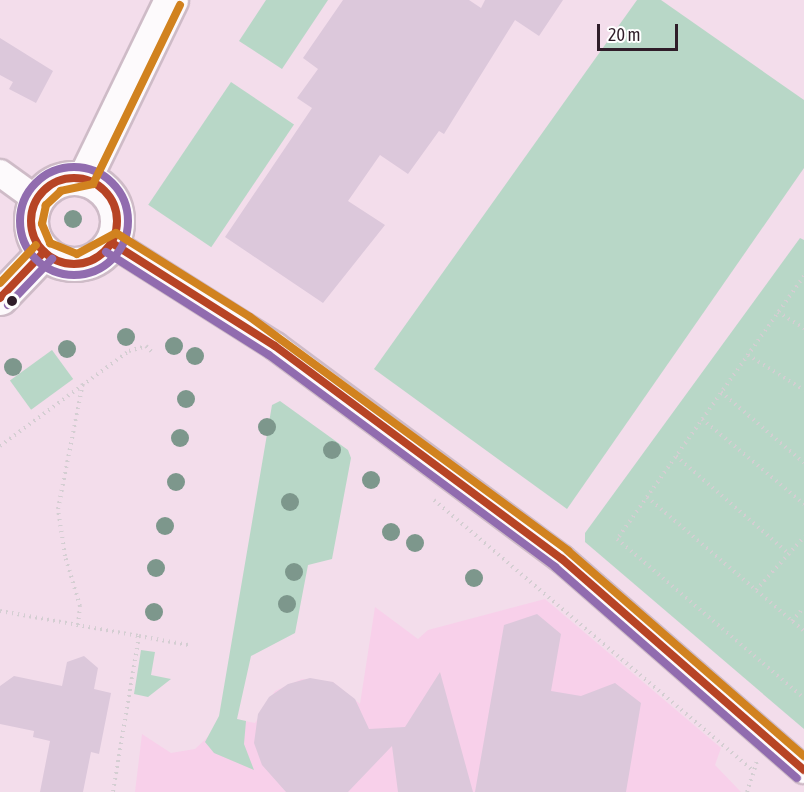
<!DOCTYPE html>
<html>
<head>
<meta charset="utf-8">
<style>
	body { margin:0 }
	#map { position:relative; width:804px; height:792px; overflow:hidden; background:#f3ddeb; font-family:"Asap Condensed",sans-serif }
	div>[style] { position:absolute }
	.built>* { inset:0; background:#f8d0ea }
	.green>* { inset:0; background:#b8d7c7; transform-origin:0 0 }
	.building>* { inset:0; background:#dcc8db }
	.path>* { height:4px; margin-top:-2px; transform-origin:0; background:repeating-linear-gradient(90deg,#d4ced2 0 1.5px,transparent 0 6px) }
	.roads { filter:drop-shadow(2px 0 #cebbc7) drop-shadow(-2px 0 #cebbc7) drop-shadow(0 2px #cebbc7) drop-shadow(0 -2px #cebbc7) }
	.street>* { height:26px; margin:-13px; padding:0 13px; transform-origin:13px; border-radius:13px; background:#fdfafc }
	.secondary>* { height:33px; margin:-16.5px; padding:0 16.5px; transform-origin:16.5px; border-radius:16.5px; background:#fdfafc }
	.secondary>.ring { margin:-16.5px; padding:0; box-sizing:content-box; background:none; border:33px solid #fdfafc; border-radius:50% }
	.bus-1>* { height:8px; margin:-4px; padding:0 4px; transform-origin:4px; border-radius:4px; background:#b74425 }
	.bus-1>.ring { margin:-4px; padding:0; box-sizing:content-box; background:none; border:8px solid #b74425; border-radius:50% }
	.bus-2>* { height:8px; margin:-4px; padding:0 4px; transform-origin:4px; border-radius:4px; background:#916caf }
	.bus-2>.ring { margin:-4px; padding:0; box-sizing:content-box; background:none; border:8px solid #916caf; border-radius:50% }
	.bus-3>* { height:8px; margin:-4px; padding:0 4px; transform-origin:4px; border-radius:4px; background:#d1821f }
	.trees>* { width:18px; height:18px; margin:-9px; border-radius:50%; background:#7d978c }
	.dots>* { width:16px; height:16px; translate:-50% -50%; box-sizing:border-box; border:3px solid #fff; border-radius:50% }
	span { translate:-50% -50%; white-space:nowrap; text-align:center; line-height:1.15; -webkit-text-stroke:5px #fff; paint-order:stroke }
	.scale { position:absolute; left:597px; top:24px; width:81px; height:27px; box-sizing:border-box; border:3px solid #2f1d29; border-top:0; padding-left:8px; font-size:18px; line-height:21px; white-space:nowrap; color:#2f1d29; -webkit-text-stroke:4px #fff; paint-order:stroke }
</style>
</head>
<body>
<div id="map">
	<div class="built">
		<div style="clip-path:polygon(545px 599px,721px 748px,715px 765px,741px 792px,135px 792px,142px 734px,171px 753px,195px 749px,213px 732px,219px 716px,255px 723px,275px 691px,302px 679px,333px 682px,360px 704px,375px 607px,418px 639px,428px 630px)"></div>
	</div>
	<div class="green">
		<div style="clip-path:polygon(266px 0,328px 0,282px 69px,239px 41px)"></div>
		<div style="clip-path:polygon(637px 0,661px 0,804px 100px,804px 168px,567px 509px,374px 369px)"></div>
		<div style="left:231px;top:82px;width:76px;height:148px;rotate:34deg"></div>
		<div style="clip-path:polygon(800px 238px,804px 240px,804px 729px,585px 542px,585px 533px)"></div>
		<div style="left:52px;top:350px;width:36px;height:52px;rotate:54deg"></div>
		<div style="clip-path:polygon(280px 401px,348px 450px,351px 458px,332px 559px,308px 565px,295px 633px,251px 656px,237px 719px,246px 721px,244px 744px,254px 770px,214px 753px,205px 742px,219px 716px,272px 405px)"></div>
		<div style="clip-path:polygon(141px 650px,155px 652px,151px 675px,171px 679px,148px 697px,134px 694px)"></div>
	</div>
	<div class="building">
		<div style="clip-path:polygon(343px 0,469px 0,481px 8px,485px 0,563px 0,539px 36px,515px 20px,444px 134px,439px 131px,408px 174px,380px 155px,348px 201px,385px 225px,323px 303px,225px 237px,312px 108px,297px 98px,318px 69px,303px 58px)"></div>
		<div style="clip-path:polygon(0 38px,53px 71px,36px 103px,9px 89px,13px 82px,0 75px)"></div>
		<div style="clip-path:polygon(537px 614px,561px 634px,551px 691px,581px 696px,615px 683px,641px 703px,626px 792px,475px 792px,504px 625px)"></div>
		<div style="clip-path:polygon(84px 656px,98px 668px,94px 689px,111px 693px,99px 754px,91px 752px,83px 792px,40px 792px,50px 741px,33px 737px,34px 731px,0 724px,0 686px,14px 676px,62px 686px,67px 662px)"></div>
		<div style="clip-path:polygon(440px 672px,473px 792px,398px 792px,392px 746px,348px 792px,286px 792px,262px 765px,254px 743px,258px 714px,269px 697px,288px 684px,310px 678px,333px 682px,355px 699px,369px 729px,405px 727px)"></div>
	</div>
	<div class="path">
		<div style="left:804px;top:276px;width:323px;rotate:125.4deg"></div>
		<div style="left:617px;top:539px;width:245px;rotate:40.4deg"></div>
		<div style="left:778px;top:312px;width:31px;rotate:32deg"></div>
		<div style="left:748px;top:355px;width:66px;rotate:32deg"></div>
		<div style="left:721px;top:392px;width:109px;rotate:40.5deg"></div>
		<div style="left:702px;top:419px;width:133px;rotate:39.8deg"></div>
		<div style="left:0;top:446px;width:160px;rotate:-36.4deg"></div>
		<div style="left:129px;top:351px;width:18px;rotate:-16deg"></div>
		<div style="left:146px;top:346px;width:10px;rotate:45deg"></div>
		<div style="left:676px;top:456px;width:150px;rotate:40.9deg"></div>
		<div style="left:647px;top:497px;width:206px;rotate:40.5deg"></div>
		<div style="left:434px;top:500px;width:416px;rotate:40.3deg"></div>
		<div style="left:756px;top:590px;width:72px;rotate:-47.8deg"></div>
		<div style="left:0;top:611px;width:141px;rotate:10.2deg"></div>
		<div style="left:139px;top:636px;width:158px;rotate:99.5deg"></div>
		<div style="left:792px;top:621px;width:18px;rotate:-49deg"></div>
		<div style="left:78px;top:625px;width:19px;rotate:-84deg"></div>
		<div style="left:80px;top:606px;width:52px;rotate:-106.7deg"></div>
		<div style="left:65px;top:556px;width:48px;rotate:-98.5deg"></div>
		<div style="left:58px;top:509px;width:128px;rotate:-78.8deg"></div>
		<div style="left:139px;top:636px;width:50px;rotate:10.4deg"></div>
		<div style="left:747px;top:792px;width:32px;rotate:-72deg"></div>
	</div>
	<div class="roads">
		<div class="street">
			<div style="left:0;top:173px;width:44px;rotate:35.8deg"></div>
			<div style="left:112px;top:243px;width:193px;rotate:32.3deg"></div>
			<div style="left:275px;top:346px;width:357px;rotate:36.6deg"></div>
			<div style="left:562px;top:559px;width:321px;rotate:41.1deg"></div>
		</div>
		<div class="secondary">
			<div class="ring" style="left:31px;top:178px;width:53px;height:53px"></div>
			<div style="left:84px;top:179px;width:199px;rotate:-64.1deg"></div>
			<div style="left:0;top:298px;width:64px;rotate:-46.3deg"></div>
		</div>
	</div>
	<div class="bus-1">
		<div class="ring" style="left:31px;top:178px;width:78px;height:78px"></div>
		<div style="left:112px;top:243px;width:193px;rotate:32.3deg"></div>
		<div style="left:275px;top:346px;width:357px;rotate:36.6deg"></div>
		<div style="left:562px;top:559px;width:321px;rotate:41.1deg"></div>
		<div style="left:0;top:298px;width:64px;rotate:-46.3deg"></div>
	</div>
	<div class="bus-2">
		<div class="ring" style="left:20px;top:167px;width:100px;height:100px"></div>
		<div style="left:106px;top:252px;width:193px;rotate:32.3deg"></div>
		<div style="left:269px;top:355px;width:356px;rotate:36.5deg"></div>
		<div style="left:555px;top:567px;width:321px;rotate:41.1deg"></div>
		<div style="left:8px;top:305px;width:64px;rotate:-46.3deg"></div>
	</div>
	<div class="bus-3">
		<div style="left:180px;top:5px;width:199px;rotate:115.9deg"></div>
		<div style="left:93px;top:184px;width:33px;rotate:168deg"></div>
		<div style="left:61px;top:191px;width:21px;rotate:137deg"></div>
		<div style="left:46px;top:205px;width:19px;rotate:102deg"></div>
		<div style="left:42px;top:224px;width:21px;rotate:67deg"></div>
		<div style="left:50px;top:243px;width:29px;rotate:22deg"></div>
		<div style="left:77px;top:254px;width:44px;rotate:-28.3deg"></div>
		<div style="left:116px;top:233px;width:158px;rotate:32.1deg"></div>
		<div style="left:250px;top:317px;width:395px;rotate:36.3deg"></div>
		<div style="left:568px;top:551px;width:313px;rotate:41deg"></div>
		<div style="left:0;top:283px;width:52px;rotate:-46.5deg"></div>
	</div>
	<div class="trees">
		<div style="left:73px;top:219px"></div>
		<div style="left:126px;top:337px"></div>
		<div style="left:174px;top:346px"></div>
		<div style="left:67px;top:349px"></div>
		<div style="left:195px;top:356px"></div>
		<div style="left:13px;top:367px"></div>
		<div style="left:186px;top:399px"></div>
		<div style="left:267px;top:427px"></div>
		<div style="left:180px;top:438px"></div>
		<div style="left:332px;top:450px"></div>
		<div style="left:371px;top:480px"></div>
		<div style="left:176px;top:482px"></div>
		<div style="left:290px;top:502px"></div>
		<div style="left:165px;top:526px"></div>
		<div style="left:391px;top:532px"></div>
		<div style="left:415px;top:543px"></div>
		<div style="left:156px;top:568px"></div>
		<div style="left:294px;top:572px"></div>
		<div style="left:474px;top:578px"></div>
		<div style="left:287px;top:604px"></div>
		<div style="left:154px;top:612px"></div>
	</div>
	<div class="dots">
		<div style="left:12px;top:301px;background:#2f1d29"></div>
	</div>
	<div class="scale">20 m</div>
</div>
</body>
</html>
